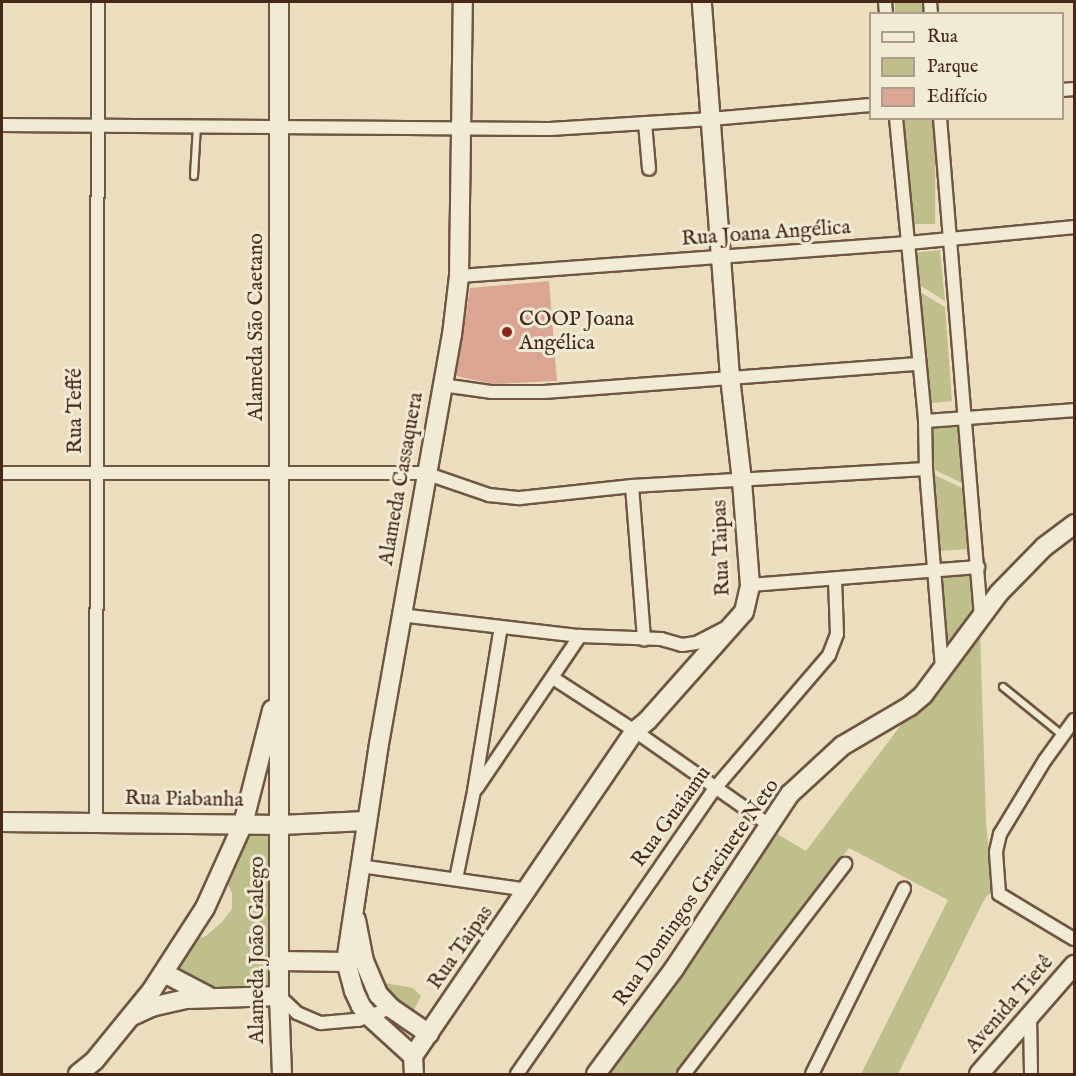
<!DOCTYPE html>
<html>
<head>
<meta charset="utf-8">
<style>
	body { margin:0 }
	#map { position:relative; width:1076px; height:1076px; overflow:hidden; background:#eadebe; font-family:"IM FELL English",serif }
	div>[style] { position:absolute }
	.green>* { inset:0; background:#bfbf8c; transform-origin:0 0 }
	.building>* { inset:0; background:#dba594 }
	.roads { filter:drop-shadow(2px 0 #705642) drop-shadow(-2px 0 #705642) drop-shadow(0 2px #705642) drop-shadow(0 -2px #705642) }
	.lane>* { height:6px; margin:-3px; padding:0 3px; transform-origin:3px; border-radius:3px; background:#f1ead5 }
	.street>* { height:12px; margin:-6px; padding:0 6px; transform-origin:6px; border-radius:6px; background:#f1ead5 }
	.secondary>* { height:18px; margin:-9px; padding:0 9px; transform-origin:9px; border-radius:9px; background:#f1ead5 }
	.dots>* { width:16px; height:16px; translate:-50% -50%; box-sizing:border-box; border:3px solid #f1ead5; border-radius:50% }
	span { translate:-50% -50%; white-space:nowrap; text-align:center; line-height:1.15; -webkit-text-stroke:6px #f1ead5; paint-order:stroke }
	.street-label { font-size:21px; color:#472818 }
	.poi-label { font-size:21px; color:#472818 }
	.left { translate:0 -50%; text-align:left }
	.frame { position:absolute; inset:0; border:3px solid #472818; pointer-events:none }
	.legend { position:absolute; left:869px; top:12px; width:195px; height:108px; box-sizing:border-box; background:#f1ead5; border:2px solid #ad9c89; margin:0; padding:8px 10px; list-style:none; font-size:18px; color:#472818 }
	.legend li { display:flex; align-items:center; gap:12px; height:30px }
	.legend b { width:30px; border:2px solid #ad9c89 }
</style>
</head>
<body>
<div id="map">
	<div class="green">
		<div style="left:895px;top:2px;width:30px;height:11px"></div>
		<div style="left:905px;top:119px;width:30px;height:105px"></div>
		<div style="clip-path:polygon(940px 250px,945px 301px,913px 281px,910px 253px)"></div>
		<div style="clip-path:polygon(913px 288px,945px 307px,952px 401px,923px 404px)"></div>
		<div style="clip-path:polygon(960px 427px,964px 484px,931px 468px,930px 428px)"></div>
		<div style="clip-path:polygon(933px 474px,964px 489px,970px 549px,938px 551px)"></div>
		<div style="clip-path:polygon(970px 573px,975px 609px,946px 653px,941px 576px)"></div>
		<div style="clip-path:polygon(980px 627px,986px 823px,993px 891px,985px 898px,898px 1074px,861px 1074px,948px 900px,849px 848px,677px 1074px,605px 1074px,772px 831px,806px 851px,907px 717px)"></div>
		<div style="clip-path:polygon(246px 827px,277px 828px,274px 992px,213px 994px,169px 972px,189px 941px,206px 936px,222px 922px,232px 909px,232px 893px,224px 876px)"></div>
		<div style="clip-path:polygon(379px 982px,413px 988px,421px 996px,413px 1012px,392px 1006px)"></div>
	</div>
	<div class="building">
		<div style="clip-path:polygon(549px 281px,557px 381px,494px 384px,456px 376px,470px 288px)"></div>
	</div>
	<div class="roads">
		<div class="lane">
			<div style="left:194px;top:176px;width:51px;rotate:-86.6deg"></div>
			<div style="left:1003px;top:687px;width:76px;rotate:39.1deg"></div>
		</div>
		<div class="street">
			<div style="left:885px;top:2px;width:12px;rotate:85deg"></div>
			<div style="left:930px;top:2px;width:12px;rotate:85deg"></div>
			<div style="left:1062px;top:90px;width:12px;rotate:-5deg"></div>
			<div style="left:896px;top:118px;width:304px;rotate:84.5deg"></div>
			<div style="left:925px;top:421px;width:48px;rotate:88.8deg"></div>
			<div style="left:926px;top:469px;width:202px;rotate:85.4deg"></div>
			<div style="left:940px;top:118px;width:498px;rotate:85.3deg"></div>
			<div style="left:645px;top:123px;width:46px;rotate:85deg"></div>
			<div style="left:2px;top:125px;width:548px;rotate:0.42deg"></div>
			<div style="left:550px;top:129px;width:161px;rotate:-3.6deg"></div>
			<div style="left:711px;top:119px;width:160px;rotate:-5deg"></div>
			<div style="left:459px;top:276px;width:451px;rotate:-4.2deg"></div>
			<div style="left:909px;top:243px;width:166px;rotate:-5.5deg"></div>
			<div style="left:442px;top:385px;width:49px;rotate:8.1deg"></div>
			<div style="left:491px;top:392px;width:53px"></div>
			<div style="left:544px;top:392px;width:375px;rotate:-4.3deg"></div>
			<div style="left:925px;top:421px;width:149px;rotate:-4.2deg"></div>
			<div style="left:2px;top:473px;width:423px"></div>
			<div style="left:425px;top:473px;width:68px;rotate:19deg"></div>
			<div style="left:489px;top:495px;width:31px;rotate:6deg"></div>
			<div style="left:520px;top:498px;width:113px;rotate:-6.1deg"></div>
			<div style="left:632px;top:486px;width:294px;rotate:-3.3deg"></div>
			<div style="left:632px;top:486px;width:154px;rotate:85.5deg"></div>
			<div style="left:750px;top:585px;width:229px;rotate:-4.5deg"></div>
			<div style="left:400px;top:615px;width:181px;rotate:6.7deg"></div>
			<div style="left:580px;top:636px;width:81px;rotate:2.1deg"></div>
			<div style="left:661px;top:639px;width:22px;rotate:16deg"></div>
			<div style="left:682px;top:645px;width:14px;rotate:-8deg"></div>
			<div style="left:696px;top:643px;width:31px;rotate:-27deg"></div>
			<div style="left:553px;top:678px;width:98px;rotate:32.9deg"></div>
			<div style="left:635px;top:731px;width:162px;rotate:35deg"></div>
			<div style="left:1074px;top:720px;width:49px;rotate:125.9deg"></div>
			<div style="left:1045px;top:760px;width:87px;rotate:121.3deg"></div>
			<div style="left:1000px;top:834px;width:18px;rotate:103deg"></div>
			<div style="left:996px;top:852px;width:42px;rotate:85.9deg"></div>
			<div style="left:999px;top:894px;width:87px;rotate:31deg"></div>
			<div style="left:477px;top:788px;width:184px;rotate:-55.9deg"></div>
			<div style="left:96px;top:822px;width:820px;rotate:-89.86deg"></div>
			<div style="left:360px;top:866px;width:171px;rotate:8.1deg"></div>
			<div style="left:456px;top:879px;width:90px;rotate:-78.4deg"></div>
			<div style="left:474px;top:791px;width:166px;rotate:-80.7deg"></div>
			<div style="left:279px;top:996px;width:25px;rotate:43deg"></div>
			<div style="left:297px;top:1013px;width:26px;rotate:23deg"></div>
			<div style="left:321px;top:1023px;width:37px;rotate:-5deg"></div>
			<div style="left:358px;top:1020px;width:35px;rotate:-20deg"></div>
			<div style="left:1030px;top:1016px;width:58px;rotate:89deg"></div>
			<div style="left:517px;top:1074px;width:349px;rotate:-55.3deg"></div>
			<div style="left:716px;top:787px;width:174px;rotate:-49.4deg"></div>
			<div style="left:829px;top:655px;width:22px;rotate:-69deg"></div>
			<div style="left:837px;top:634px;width:54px;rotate:-92.1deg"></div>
			<div style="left:684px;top:1074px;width:265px;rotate:-52.5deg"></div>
			<div style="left:812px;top:1074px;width:207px;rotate:-63.6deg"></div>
		</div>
		<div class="secondary">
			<div style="left:279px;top:2px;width:994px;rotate:90deg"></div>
			<div style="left:279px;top:996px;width:78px;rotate:87.8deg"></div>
			<div style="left:2px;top:822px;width:279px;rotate:0.6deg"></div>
			<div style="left:281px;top:825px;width:85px;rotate:-2.7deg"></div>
			<div style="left:356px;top:920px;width:42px;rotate:79deg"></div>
			<div style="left:364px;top:961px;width:36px;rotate:67deg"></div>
			<div style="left:378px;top:994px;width:19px;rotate:47deg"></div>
			<div style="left:391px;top:1008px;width:46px;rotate:34.4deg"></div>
			<div style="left:280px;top:961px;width:66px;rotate:0.9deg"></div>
			<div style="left:164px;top:973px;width:50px;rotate:27.6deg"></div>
			<div style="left:134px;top:1015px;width:19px;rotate:-25deg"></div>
			<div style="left:151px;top:1007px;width:37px;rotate:-13deg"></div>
			<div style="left:187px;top:999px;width:92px;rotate:-1.9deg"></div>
			<div style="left:413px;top:1056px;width:394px;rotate:-55.7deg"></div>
			<div style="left:635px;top:731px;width:17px;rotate:-40deg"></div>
			<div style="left:648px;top:720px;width:144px;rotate:-48.4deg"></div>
			<div style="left:744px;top:612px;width:28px;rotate:-77deg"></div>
			<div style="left:750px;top:585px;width:104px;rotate:-94.4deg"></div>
			<div style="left:742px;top:481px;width:105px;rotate:-96.6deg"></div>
			<div style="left:730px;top:377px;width:376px;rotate:-94.3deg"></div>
			<div style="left:413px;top:1056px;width:59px;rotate:-137.7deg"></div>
			<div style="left:369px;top:1016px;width:13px;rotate:-129deg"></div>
			<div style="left:361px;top:1006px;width:17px;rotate:-115deg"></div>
			<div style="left:354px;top:991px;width:30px;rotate:-105deg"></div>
			<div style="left:346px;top:962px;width:220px;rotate:-81.4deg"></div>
			<div style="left:379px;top:744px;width:415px;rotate:-79.9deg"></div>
			<div style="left:452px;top:335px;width:59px;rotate:-83.2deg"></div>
			<div style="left:459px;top:276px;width:274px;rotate:-89.2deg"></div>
			<div style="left:413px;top:1056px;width:18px;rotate:87deg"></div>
			<div style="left:78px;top:1074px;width:22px;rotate:-39deg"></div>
			<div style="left:95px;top:1060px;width:90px;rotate:-50.8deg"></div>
			<div style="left:152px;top:990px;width:98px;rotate:-57.1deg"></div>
			<div style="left:205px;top:908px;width:92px;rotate:-65.7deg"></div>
			<div style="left:243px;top:824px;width:118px;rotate:-75.7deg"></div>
			<div style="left:596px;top:1074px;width:131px;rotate:-53.4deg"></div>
			<div style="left:674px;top:969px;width:210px;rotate:-56.5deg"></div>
			<div style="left:790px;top:794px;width:71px;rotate:-42.7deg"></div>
			<div style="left:842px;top:746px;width:79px;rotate:-30.5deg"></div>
			<div style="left:910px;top:706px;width:17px;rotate:-40deg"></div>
			<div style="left:923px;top:695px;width:127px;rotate:-53.3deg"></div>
			<div style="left:999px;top:593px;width:64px;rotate:-45.6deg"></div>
			<div style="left:1044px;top:547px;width:38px;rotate:-37deg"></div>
			<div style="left:979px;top:1074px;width:145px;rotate:-48.9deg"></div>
		</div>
	</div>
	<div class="dots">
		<div style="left:507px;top:332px;background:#8f2418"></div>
	</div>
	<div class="street-label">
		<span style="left:766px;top:234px;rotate:-4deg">Rua Joana Angélica</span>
		<span style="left:257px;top:327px;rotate:-90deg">Alameda São Caetano</span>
		<span style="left:76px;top:411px;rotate:-90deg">Rua Teffé</span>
		<span style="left:402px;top:479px;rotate:-80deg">Alameda Cassaquera</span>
		<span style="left:722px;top:548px;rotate:-92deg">Rua Taipas</span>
		<span style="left:184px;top:800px;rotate:1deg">Rua Piabanha</span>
		<span style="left:672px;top:817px;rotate:-54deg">Rua Guaiamu</span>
		<span style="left:697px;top:893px;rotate:-55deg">Rua Domingos Graciuete Neto</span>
		<span style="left:461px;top:948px;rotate:-55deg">Rua Taipas</span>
		<span style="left:258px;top:950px;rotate:-90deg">Alameda João Galego</span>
		<span style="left:1010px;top:1005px;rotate:-49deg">Avenida Tietê</span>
	</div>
	<div class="poi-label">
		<span class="left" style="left:519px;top:332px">COOP Joana<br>Angélica</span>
	</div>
	<div class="frame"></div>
	<ul class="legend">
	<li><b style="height:8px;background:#f1ead5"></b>Rua</li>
	<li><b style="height:16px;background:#bfbf8c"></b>Parque</li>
	<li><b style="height:16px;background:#dba594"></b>Edifício</li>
	</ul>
</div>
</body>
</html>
